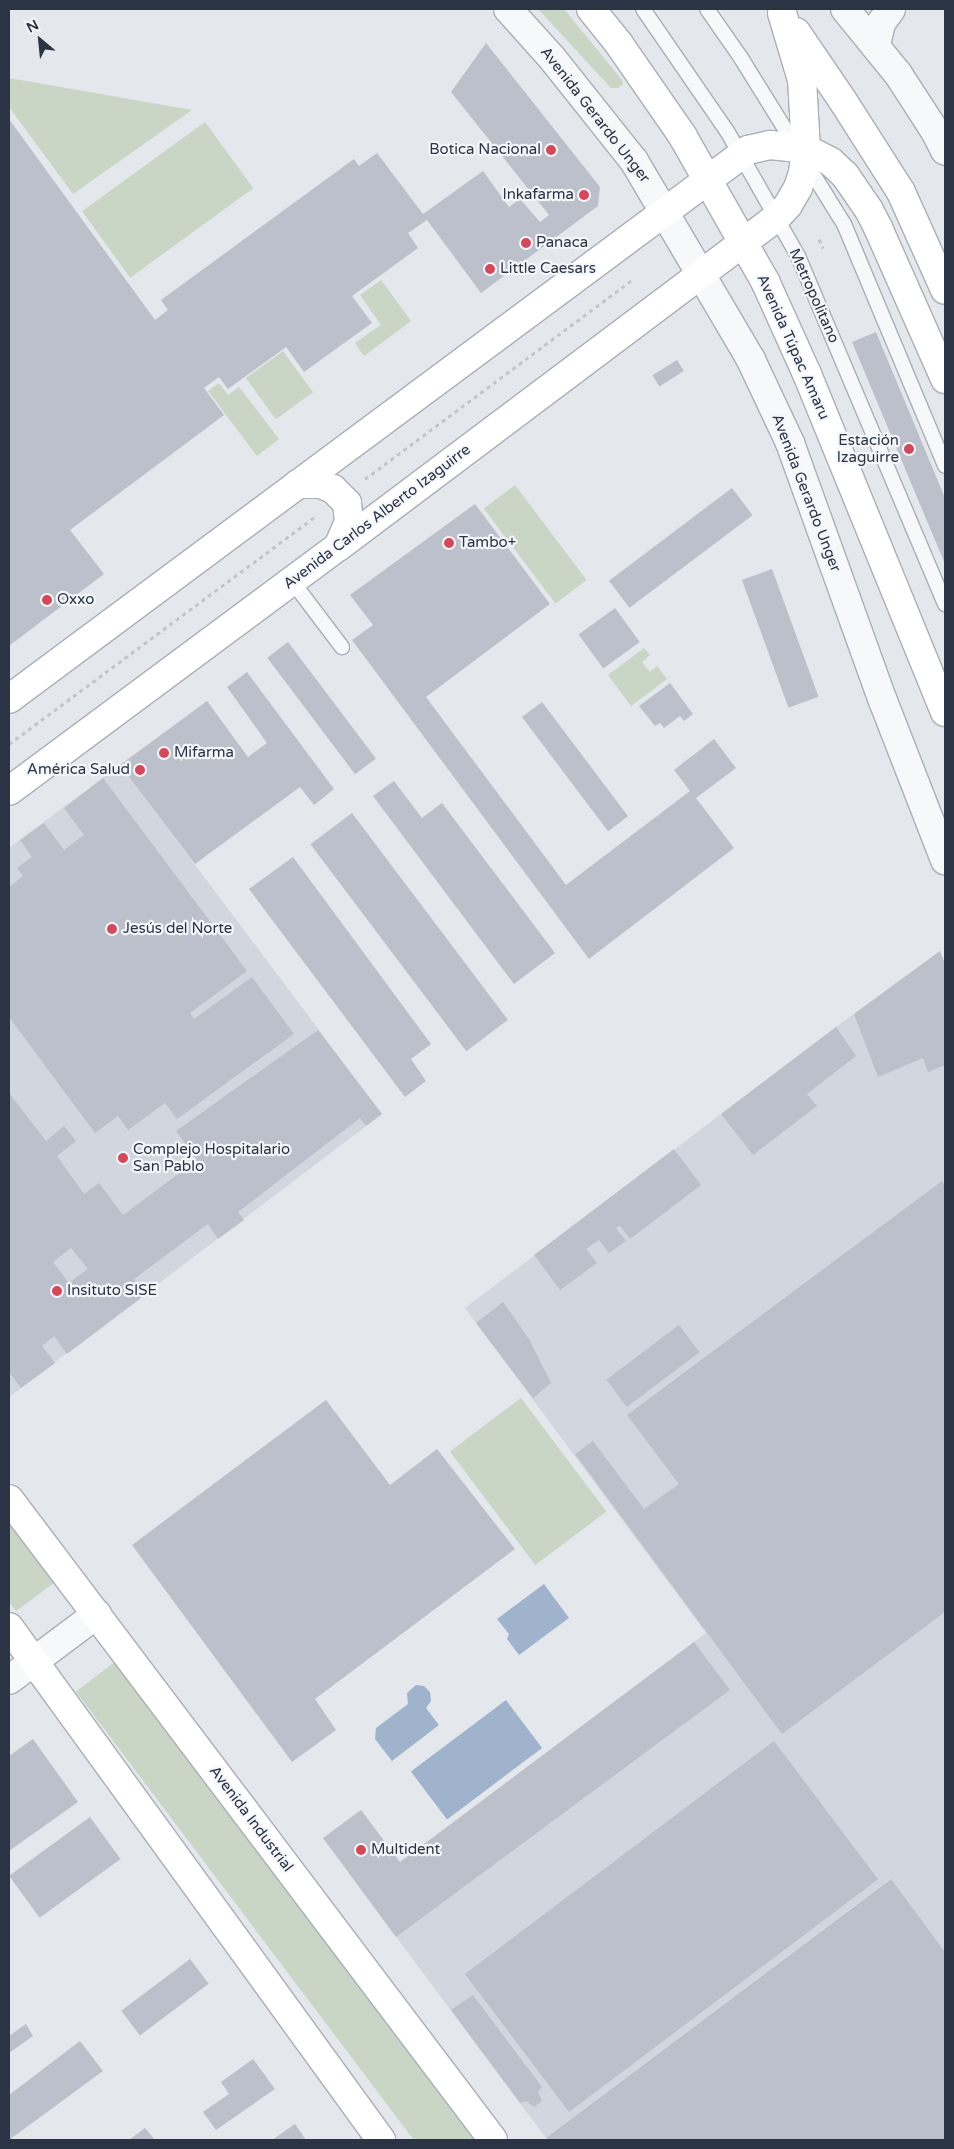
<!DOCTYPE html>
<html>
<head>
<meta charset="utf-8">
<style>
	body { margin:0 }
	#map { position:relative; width:954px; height:2149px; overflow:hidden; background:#e4e7ec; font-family:"Varela Round",sans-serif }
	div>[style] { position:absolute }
	.built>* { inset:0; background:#d2d6de }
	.green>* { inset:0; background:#c9d6c5; transform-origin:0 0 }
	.water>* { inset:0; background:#9fb4cc; transform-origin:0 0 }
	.building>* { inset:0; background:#bbc0ca; transform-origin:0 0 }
	.path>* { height:3px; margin-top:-1.5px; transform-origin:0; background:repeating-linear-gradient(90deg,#c2c5cb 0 4px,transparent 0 8px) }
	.roads { filter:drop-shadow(1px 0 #a9aeb7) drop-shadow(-1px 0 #a9aeb7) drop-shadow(0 1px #a9aeb7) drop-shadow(0 -1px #a9aeb7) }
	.service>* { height:14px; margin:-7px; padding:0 7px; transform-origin:7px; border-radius:7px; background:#f7f8fa }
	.minor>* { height:28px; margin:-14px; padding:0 14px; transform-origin:14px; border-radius:14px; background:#f7f8fa }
	.tertiary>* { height:28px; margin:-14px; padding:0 14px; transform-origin:14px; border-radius:14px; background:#f7f8fa }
	.secondary>* { height:28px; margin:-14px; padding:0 14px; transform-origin:14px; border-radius:14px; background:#fff }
	.primary>* { height:28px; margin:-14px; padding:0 14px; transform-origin:14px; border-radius:14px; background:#fff }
	.dots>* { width:14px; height:14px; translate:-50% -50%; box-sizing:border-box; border:2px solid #f4f6f9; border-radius:50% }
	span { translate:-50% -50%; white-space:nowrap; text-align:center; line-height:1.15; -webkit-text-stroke:4.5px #f4f6f9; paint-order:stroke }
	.street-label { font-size:15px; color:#2b3445 }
	.poi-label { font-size:15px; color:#2b3445 }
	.right { translate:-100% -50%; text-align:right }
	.left { translate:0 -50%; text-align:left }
	.frame { position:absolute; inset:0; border:10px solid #2b3445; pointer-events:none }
	.north { position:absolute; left:15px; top:15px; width:50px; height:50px; -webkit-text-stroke:4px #f4f6f9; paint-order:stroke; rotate:332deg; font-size:14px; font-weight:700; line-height:20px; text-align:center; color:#2b3445 }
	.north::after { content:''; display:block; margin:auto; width:18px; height:22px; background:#2b3445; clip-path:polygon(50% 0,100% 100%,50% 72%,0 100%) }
</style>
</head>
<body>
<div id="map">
	<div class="built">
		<div style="clip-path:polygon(120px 765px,382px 1114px,9px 1397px,9px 1231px,40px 1208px,9px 1165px,9px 848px)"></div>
		<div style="clip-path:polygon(940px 951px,945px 964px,945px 1952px,890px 1879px,546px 2138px,362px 1891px,706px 1633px,465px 1308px,836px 1027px)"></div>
	</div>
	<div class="green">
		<div style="clip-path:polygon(538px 9px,564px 9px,622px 80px,623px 84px,618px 88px,611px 88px)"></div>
		<div style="clip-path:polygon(9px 78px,192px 110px,73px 194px,9px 107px)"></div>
		<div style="left:205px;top:122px;width:82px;height:152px;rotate:54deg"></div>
		<div style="clip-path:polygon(381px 280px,411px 321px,364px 356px,355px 343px,381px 325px,360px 295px)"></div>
		<div style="left:283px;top:351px;width:51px;height:46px;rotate:54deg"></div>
		<div style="clip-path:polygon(219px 383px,228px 395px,239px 387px,279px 439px,257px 456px,208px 391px)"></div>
		<div style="left:515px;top:485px;width:119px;height:39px;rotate:53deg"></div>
		<div style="clip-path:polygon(644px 648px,650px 655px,642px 662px,650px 672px,657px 666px,667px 679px,631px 706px,608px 675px)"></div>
		<div style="left:521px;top:1398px;width:142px;height:89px;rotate:53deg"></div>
		<div style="clip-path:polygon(9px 1522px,54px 1583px,16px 1611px,9px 1602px)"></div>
		<div style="left:115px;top:1662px;width:597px;height:49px;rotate:53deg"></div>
	</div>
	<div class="water">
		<div style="clip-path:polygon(544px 1584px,569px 1618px,519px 1655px,507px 1639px,509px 1634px,497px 1619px)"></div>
		<div style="clip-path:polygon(416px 1685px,424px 1686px,430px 1692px,431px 1701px,426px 1708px,439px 1725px,392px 1761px,375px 1739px,376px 1728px,408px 1704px,407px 1693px)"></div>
		<div style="left:506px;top:1700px;width:60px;height:119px;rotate:53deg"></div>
	</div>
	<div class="building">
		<div style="clip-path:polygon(486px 43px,600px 187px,598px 206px,481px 293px,427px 220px,408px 233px,418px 248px,352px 296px,372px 323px,304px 372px,286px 347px,228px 389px,219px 377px,204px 388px,224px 415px,70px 530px,104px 574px,9px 646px,9px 119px,155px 320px,168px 310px,161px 300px,354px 159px,359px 166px,377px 153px,423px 214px,483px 171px,509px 207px,520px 199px,540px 222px,549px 215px,451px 92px)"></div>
		<div style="clip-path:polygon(876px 332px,945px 498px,945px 564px,852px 342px)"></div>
		<div style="left:677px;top:360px;width:13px;height:29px;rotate:58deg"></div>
		<div style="left:732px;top:488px;width:34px;height:154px;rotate:53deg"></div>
		<div style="clip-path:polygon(475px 504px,550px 604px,426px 697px,566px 885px,690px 791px,674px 770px,714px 739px,736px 768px,696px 798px,734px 848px,589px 959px,352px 640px,373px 625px,350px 595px)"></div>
		<div style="left:772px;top:569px;width:136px;height:32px;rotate:70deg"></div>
		<div style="left:615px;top:608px;width:42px;height:45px;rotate:54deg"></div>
		<div style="left:288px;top:642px;width:146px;height:26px;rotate:53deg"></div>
		<div style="clip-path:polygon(247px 672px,334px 789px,314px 805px,300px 787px,195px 864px,120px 765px,207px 701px,248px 757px,267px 743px,227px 687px)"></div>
		<div style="clip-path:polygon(670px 683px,693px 714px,684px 721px,680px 716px,664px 728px,660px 723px,655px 726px,639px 706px)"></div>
		<div style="left:542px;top:702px;width:143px;height:25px;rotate:53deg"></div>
		<div style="clip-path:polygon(103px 778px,247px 971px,190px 1013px,194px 1019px,252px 977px,294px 1034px,177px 1119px,165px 1103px,128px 1130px,118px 1116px,95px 1133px,9px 1017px,9px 887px,23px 876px,17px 868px,32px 857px,20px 840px,44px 823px,64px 850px,84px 835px,64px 808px)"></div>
		<div style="clip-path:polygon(394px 781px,422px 818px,442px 803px,555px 953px,514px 984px,373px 796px)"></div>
		<div style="left:352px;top:813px;width:259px;height:52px;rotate:53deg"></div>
		<div style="clip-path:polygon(293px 857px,431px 1044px,411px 1059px,426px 1081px,405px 1097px,249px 889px)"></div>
		<div style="clip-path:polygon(940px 951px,945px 964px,945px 1065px,928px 1072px,923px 1058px,878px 1077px,854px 1014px)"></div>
		<div style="clip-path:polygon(836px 1027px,856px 1056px,807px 1094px,817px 1106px,753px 1155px,721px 1114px)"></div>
		<div style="clip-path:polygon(evenodd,318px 1030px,382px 1114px,366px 1126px,360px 1118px,238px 1212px,244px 1220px,218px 1239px,208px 1224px,134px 1279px,145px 1295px,67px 1354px,54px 1336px,42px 1346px,55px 1363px,21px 1388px,9px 1372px,9px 1093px,46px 1141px,64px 1126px,76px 1141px,57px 1156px,84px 1194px,99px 1183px,123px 1215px,197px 1160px,176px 1131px,318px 1030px,71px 1248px,88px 1269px,69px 1283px,53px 1262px,71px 1248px)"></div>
		<div style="clip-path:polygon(674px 1149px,701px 1185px,630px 1239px,620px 1226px,616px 1228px,626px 1241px,609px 1253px,599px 1240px,586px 1249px,597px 1263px,560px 1290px,534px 1255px)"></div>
		<div style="clip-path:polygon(942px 1181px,945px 1186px,945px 1612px,782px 1734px,575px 1454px,593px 1441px,644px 1509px,679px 1484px,627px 1415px)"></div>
		<div style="clip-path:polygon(503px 1302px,529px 1339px,551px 1383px,533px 1398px,476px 1323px)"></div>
		<div style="left:679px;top:1325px;width:34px;height:91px;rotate:53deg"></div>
		<div style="clip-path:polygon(326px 1400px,390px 1485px,437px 1449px,515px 1549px,315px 1699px,336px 1730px,292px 1762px,132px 1545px)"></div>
		<div style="clip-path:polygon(694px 1642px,730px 1690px,396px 1937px,323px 1838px,361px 1810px,400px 1862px)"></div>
		<div style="clip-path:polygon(33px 1739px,78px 1802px,9px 1851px,9px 1756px)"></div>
		<div style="left:774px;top:1741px;width:173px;height:387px;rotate:53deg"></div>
		<div style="left:90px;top:1817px;width:52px;height:100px;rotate:54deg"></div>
		<div style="clip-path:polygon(891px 1879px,945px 1952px,945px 2140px,548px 2140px,546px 2138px)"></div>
		<div style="left:190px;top:1959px;width:31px;height:86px;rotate:53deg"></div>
		<div style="clip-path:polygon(473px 1995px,542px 2087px,538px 2092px,542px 2101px,534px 2107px,526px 2101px,520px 2103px,451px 2010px)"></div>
		<div style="clip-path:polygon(26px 2024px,33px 2036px,9px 2053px,9px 2036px)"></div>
		<div style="clip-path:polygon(80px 2041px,103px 2071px,9px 2140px,9px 2095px)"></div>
		<div style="clip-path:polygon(253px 2059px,275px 2089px,216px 2130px,203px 2112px,229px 2094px,221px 2082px)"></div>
		<div style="clip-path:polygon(295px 2124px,306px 2140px,272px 2140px)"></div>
		<div style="clip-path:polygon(145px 2128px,155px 2140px,129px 2140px)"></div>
	</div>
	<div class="path">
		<div style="left:819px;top:239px;width:10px;rotate:66deg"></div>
		<div style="left:365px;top:479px;width:334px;rotate:-36.7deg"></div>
		<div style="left:9px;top:744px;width:382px;rotate:-36.6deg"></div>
	</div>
	<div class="roads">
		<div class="service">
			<div style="left:643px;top:9px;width:148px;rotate:55.5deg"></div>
			<div style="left:727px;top:131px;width:144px;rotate:60.4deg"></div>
			<div style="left:798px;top:256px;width:378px;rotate:67.1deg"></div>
			<div style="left:707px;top:9px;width:60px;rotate:55.2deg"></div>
			<div style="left:741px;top:58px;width:195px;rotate:58.2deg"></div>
			<div style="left:844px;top:224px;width:262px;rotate:67.3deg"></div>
			<div style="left:292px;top:581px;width:83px;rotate:52.9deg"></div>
		</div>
		<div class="minor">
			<div style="left:9px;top:1680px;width:110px;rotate:-36.9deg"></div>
		</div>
		<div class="tertiary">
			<div style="left:508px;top:9px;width:66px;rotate:48.1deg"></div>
			<div style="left:552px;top:58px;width:132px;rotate:51.5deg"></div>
			<div style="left:634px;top:161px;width:231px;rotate:59.5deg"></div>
			<div style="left:751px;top:360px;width:92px;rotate:64.8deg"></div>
			<div style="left:790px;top:443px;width:274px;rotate:70.2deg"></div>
			<div style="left:883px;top:701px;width:171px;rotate:68.7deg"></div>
			<div style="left:845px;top:9px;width:84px;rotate:50.8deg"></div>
			<div style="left:898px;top:74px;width:68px;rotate:57deg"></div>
			<div style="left:935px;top:131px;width:22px;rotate:63deg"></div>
			<div style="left:876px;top:45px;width:23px;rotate:-77deg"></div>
			<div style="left:881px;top:23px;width:17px;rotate:-54deg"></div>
		</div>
		<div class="secondary">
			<div style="left:9px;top:1499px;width:803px;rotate:52.94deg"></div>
			<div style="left:9px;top:1627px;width:634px;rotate:54.05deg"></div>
		</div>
		<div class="primary">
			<div style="left:591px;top:9px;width:45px;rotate:51.3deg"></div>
			<div style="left:619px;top:44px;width:111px;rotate:55.3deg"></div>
			<div style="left:682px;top:135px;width:168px;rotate:60.4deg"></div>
			<div style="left:765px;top:281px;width:102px;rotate:65.7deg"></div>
			<div style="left:807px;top:374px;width:365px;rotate:67.8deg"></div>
			<div style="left:796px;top:32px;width:83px;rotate:55.7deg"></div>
			<div style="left:843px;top:101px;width:108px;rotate:57.5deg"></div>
			<div style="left:901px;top:192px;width:107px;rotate:65.8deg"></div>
			<div style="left:298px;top:484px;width:22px"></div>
			<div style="left:320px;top:484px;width:14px;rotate:21deg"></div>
			<div style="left:333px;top:489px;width:20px;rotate:45deg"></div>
			<div style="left:347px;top:503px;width:19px;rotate:84deg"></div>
			<div style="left:349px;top:522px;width:27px;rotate:114deg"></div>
			<div style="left:9px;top:699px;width:921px;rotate:-36.61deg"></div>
			<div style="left:748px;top:150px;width:23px;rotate:-13deg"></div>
			<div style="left:770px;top:145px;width:36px;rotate:6deg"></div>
			<div style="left:806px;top:149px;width:28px;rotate:27deg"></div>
			<div style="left:831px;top:162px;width:19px;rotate:43deg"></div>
			<div style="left:845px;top:175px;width:42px;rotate:55.6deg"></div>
			<div style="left:869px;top:210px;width:22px;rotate:63deg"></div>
			<div style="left:879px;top:230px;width:163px;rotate:66.1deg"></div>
			<div style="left:9px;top:791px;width:410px;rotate:-36.6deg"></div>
			<div style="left:338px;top:547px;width:549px;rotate:-36.93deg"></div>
			<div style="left:777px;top:217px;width:16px;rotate:-47deg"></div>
			<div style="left:788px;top:205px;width:20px;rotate:-60deg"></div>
			<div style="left:798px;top:188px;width:16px;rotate:-72deg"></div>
			<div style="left:803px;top:173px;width:24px;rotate:-83deg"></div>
			<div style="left:806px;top:149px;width:69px;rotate:-93.3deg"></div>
			<div style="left:802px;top:80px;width:70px;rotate:-106.6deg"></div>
		</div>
	</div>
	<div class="dots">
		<div style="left:551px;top:150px;background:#d1495b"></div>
		<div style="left:584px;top:195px;background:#d1495b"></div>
		<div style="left:526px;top:243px;background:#d1495b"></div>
		<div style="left:490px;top:269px;background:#d1495b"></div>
		<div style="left:909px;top:449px;background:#d1495b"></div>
		<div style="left:449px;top:543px;background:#d1495b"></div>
		<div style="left:47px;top:600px;background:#d1495b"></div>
		<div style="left:164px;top:753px;background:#d1495b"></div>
		<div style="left:140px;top:770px;background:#d1495b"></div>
		<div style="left:112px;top:929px;background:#d1495b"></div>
		<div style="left:123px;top:1158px;background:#d1495b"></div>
		<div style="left:57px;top:1291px;background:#d1495b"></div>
		<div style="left:361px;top:1850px;background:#d1495b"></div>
	</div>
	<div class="street-label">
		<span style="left:595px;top:115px;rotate:52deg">Avenida Gerardo Unger</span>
		<span style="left:814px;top:296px;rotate:66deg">Metropolitano</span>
		<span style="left:793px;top:347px;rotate:66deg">Avenida Túpac Amaru</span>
		<span style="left:806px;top:493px;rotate:69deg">Avenida Gerardo Unger</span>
		<span style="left:377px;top:517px;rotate:-37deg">Avenida Carlos Alberto Izaguirre</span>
		<span style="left:251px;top:1819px;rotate:53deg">Avenida Industrial</span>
	</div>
	<div class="poi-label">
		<span class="right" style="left:541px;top:150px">Botica Nacional</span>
		<span class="right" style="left:574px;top:195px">Inkafarma</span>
		<span class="left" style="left:536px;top:243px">Panaca</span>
		<span class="left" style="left:500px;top:269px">Little Caesars</span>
		<span class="right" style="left:899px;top:449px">Estación<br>Izaguirre</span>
		<span class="left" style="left:459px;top:543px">Tambo+</span>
		<span class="left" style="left:57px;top:600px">Oxxo</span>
		<span class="left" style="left:174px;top:753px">Mifarma</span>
		<span class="right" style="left:130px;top:770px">América Salud</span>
		<span class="left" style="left:123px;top:929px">Jesús del Norte</span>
		<span class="left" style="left:133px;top:1158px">Complejo Hospitalario<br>San Pablo</span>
		<span class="left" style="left:67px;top:1291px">Insituto SISE</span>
		<span class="left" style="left:371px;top:1850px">Multident</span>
	</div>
	<div class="frame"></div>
	<div class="north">N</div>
</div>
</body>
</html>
